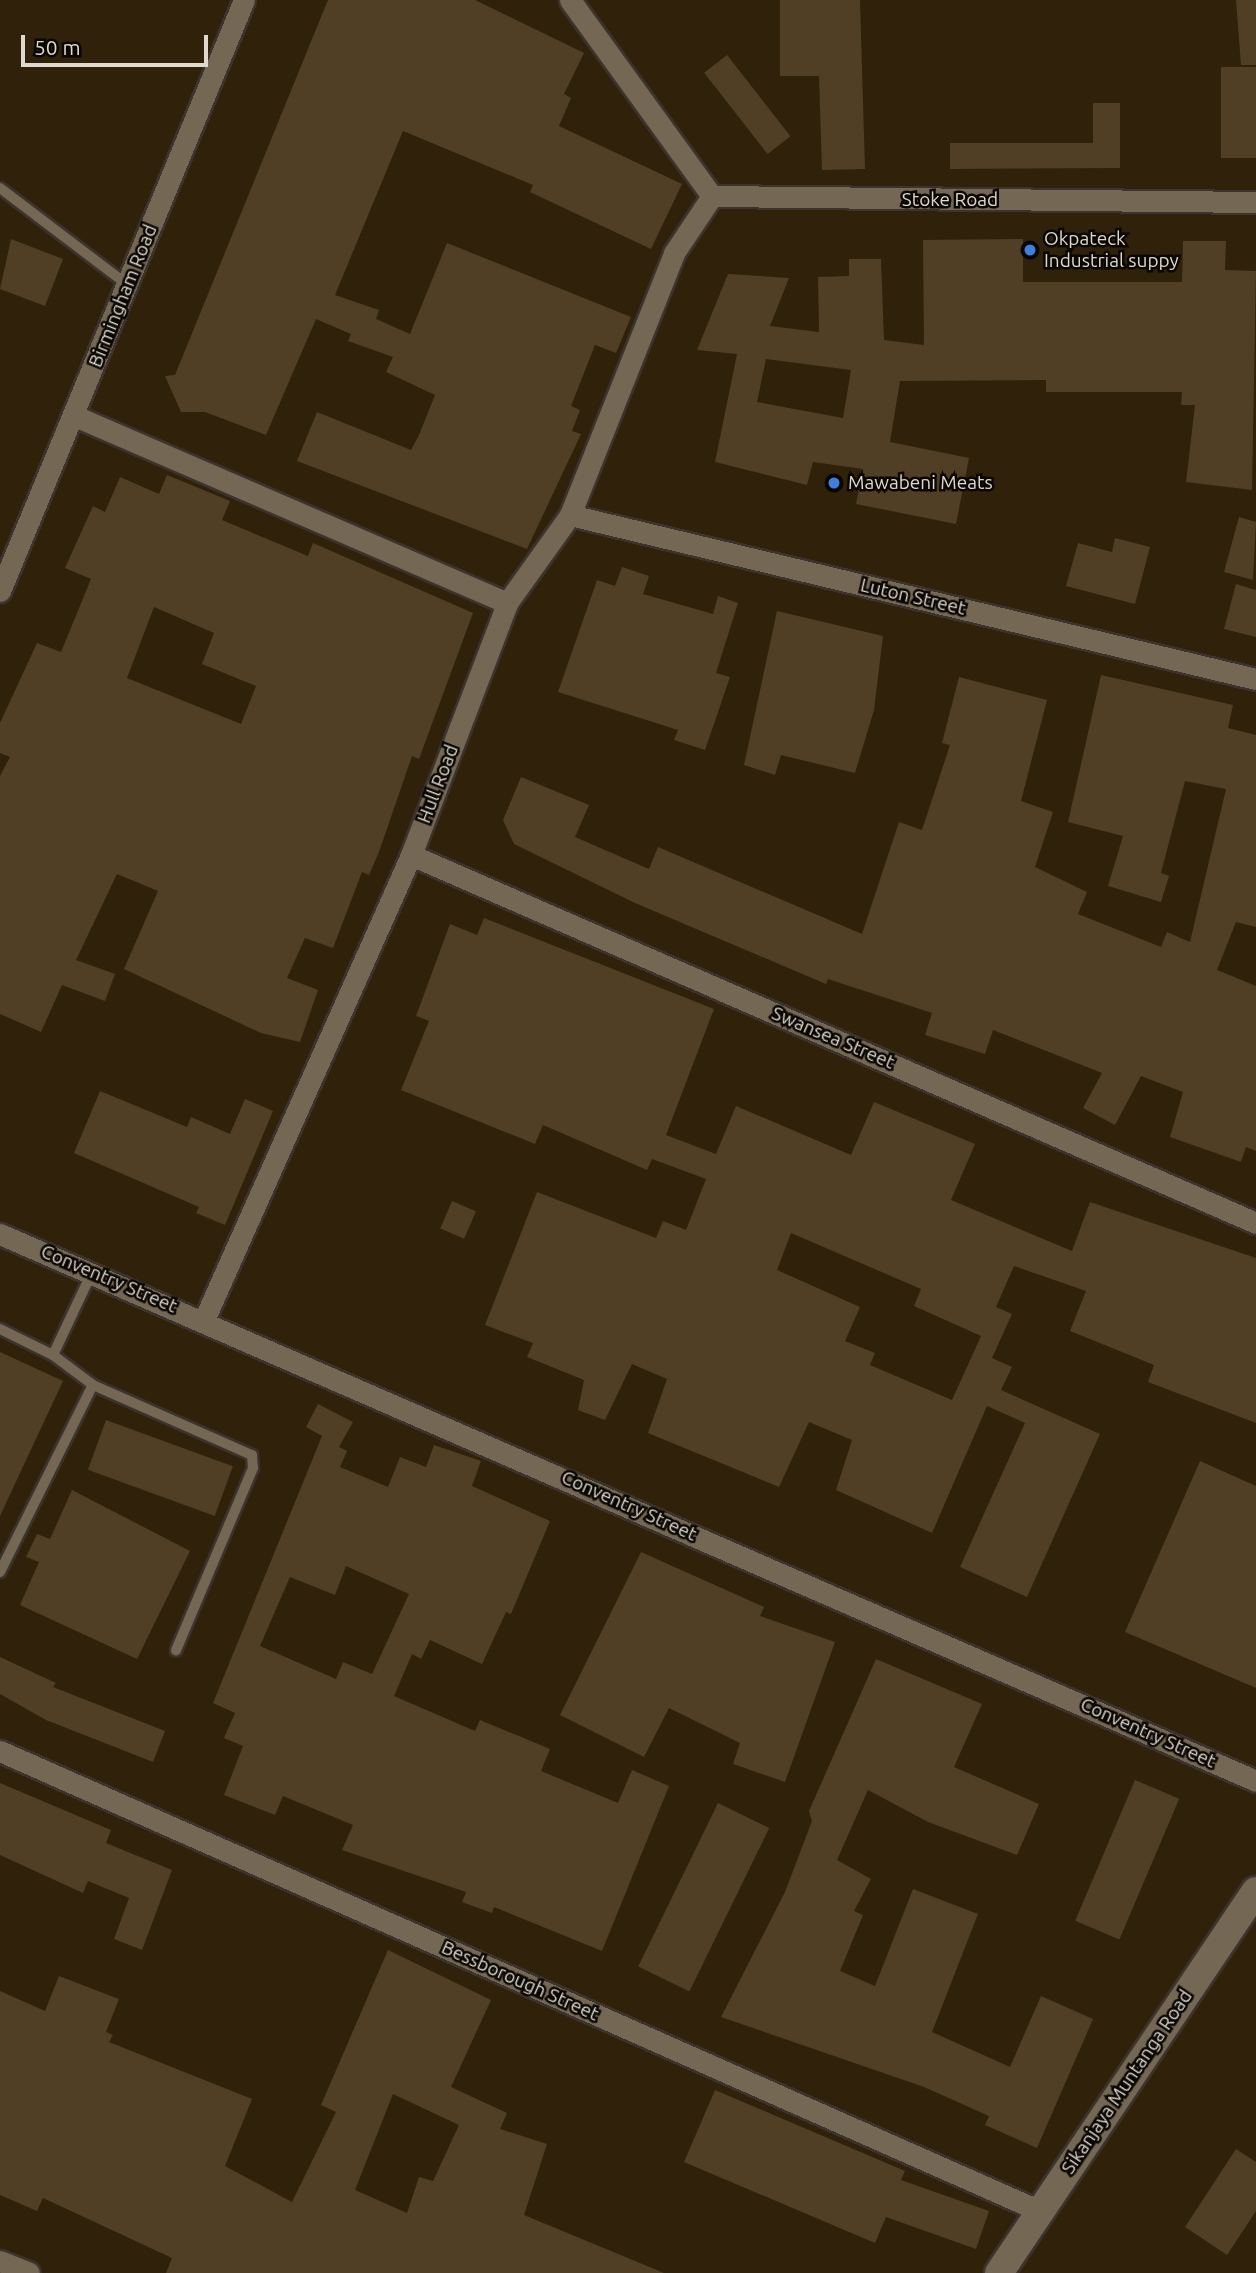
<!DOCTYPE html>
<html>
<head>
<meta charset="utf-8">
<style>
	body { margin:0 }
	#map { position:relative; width:1256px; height:2273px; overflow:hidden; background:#251a0a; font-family:Ubuntu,sans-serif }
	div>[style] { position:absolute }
	.built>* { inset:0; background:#30210a; transform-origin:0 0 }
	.building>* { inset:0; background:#503f24; transform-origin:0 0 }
	.roads { filter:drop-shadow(2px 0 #3c332d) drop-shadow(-2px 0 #3c332d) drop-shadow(0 2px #3c332d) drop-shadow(0 -2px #3c332d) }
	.lane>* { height:10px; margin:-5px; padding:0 5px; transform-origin:5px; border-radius:5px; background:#746754 }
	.street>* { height:21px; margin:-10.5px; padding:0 10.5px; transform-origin:10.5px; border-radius:10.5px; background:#746754 }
	.secondary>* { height:28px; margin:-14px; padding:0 14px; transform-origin:14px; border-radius:14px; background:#746754 }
	.dots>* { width:19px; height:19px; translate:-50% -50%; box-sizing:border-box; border:4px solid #0a0602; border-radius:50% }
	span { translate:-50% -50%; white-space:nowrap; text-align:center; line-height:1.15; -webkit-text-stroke:5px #0a0602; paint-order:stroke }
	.street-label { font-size:19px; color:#dfd8cd }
	.poi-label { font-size:19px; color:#dfd8cd }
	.left { translate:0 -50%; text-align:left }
	.scale { position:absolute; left:21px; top:35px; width:187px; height:32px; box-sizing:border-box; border:4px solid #dfd8cd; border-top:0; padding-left:9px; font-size:21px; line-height:24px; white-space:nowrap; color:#dfd8cd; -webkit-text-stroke:5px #0a0602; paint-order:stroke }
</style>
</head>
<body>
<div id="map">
	<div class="built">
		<div style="left:0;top:0;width:1256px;height:2273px"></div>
	</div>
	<div class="building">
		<div style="clip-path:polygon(328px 0,475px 0,584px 53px,564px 94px,571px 98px,559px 126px,682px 184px,651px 249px,530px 192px,533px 185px,403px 131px,335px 295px,379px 310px,376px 319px,410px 334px,447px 243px,631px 317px,616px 353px,595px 345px,571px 406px,580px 410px,572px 431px,581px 434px,527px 549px,297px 461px,317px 412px,411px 450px,419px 435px,435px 395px,386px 372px,393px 357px,348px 341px,351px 334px,316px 319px,266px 435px,205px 412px,181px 412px,165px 376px,175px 375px)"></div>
		<div style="clip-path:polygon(780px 0,860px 0,865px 169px,822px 170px,819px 76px,780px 76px)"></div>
		<div style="clip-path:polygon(1236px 0,1256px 0,1256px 65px,1241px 65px)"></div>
		<div style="left:727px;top:55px;width:103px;height:29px;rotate:52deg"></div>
		<div style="left:1256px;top:67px;width:91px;height:35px;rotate:90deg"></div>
		<div style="clip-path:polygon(1093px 103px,1120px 103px,1120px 168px,950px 169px,950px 143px,1093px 143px)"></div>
		<div style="clip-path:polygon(11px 239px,63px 259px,45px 306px,0 289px)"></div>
		<div style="clip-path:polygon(evenodd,1023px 239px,1023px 282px,1182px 282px,1183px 241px,1226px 241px,1225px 270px,1256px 271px,1252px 490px,1186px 482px,1195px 405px,1181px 405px,1182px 392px,1046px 392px,1046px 380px,900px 381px,890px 442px,969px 458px,956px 524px,856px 504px,863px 469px,813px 462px,807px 485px,715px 462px,737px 354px,697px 350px,728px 274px,789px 278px,770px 326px,819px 332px,818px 277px,849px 276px,849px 259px,881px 259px,884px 340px,924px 345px,923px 240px,1023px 239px,766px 359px,851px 370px,843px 418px,757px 402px,766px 359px)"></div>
		<div style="clip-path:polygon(evenodd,167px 475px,230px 501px,222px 520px,308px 556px,313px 543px,473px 613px,419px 759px,412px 756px,379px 852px,369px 875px,362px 872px,333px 948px,305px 938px,287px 978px,318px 990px,300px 1042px,261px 1033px,124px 969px,158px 891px,117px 874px,76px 960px,115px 974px,105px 1001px,62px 985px,41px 1032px,0 1014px,0 776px,10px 757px,0 753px,0 723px,37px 643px,61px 652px,91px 579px,65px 568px,93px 506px,105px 512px,120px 477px,159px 494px,167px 475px,154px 607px,214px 633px,202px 664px,256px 686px,241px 724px,127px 678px,154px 607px)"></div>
		<div style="clip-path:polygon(1239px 517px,1256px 522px,1253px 580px,1224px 572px)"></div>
		<div style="clip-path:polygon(1115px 538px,1150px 547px,1135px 604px,1066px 586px,1078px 543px,1112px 552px)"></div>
		<div style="clip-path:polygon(622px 567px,649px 576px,643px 594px,713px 614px,718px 596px,738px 603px,716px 673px,730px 677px,705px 750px,674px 740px,678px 730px,558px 692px,597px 580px,615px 586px)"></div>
		<div style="clip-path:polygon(1236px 584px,1256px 590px,1256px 637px,1224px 629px)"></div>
		<div style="clip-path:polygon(777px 611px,883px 636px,874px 710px,855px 773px,781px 755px,775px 775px,744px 765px)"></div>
		<div style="clip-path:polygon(1101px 675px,1233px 705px,1228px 728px,1256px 735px,1256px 927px,1236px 922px,1217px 970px,1256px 986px,1256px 1151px,1246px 1147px,1241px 1162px,1170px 1137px,1183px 1092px,1141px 1076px,1115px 1125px,1083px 1108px,1102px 1073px,993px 1030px,985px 1054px,925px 1035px,932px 1013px,828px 979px,826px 984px,635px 903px,514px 844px,503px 820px,521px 777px,589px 805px,575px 837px,649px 869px,658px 847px,862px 934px,899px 822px,922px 830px,950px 745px,942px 743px,959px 677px,1047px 700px,1021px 801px,1053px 812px,1035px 867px,1087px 892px,1078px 914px,1161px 947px,1167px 932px,1190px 942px,1226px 789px,1185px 781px,1161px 873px,1169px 876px,1161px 902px,1108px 886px,1123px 836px,1068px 822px)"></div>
		<div style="clip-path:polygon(evenodd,484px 918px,714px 1009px,666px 1135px,716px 1154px,736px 1106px,851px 1155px,874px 1102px,975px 1144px,951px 1200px,1072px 1251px,1090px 1202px,1256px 1258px,1256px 1423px,1148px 1382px,1154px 1365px,1070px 1331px,1086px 1291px,1014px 1266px,996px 1307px,1012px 1314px,992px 1358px,1012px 1367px,1001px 1390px,1100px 1434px,1027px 1597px,960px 1567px,1025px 1423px,987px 1406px,932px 1533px,836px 1490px,852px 1440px,809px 1422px,779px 1487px,648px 1433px,667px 1379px,632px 1364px,605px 1420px,578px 1410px,584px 1380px,527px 1357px,533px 1343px,485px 1325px,537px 1192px,656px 1238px,663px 1221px,686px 1230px,706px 1179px,652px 1159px,647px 1170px,543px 1125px,535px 1144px,401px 1090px,429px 1021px,416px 1016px,450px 924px,477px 935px,484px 918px,791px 1233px,921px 1289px,914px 1306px,981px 1336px,952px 1400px,870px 1365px,875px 1353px,845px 1341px,860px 1307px,777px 1270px,791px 1233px)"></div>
		<div style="clip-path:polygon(100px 1091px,187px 1127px,191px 1117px,230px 1134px,245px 1099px,273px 1111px,225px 1225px,196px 1213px,199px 1207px,74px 1153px)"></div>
		<div style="left:452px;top:1201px;width:26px;height:30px;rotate:23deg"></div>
		<div style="clip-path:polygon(0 1352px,63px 1381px,0 1516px)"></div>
		<div style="clip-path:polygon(evenodd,318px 1404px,353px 1422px,339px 1447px,347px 1451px,340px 1467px,388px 1487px,400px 1457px,426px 1467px,434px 1445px,481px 1461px,472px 1486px,550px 1521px,511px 1614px,506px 1612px,482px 1664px,430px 1640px,421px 1659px,412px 1654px,394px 1696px,475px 1731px,480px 1720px,550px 1749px,541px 1771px,618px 1803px,632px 1770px,669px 1786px,602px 1951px,494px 1907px,492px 1913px,462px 1902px,466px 1892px,342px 1850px,353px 1825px,283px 1796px,275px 1815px,224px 1795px,243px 1746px,224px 1738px,235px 1713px,213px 1703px,322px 1436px,306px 1427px,318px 1404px,346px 1566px,409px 1594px,372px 1674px,343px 1662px,336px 1679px,260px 1646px,290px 1577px,335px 1595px,346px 1566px)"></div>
		<div style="left:106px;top:1420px;width:135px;height:53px;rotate:20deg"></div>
		<div style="clip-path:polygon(1200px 1461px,1256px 1486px,1256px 1688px,1125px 1632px)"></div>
		<div style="clip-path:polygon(72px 1490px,190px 1551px,137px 1659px,20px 1605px,39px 1562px,26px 1557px,37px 1534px,50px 1539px)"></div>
		<div style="clip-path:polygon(641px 1552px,764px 1607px,760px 1616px,835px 1642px,785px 1782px,733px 1764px,740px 1743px,669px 1708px,644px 1757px,560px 1715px)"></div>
		<div style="clip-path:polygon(0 1657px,56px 1683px,53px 1687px,165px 1731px,153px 1762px,46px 1720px,0 1694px)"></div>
		<div style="clip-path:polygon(876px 1659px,982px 1704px,954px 1767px,1039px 1804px,1017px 1855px,928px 1822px,868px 1790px,837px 1860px,871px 1879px,854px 1911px,863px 1915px,840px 1971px,875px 1986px,913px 1889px,978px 1914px,932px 2032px,1010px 2067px,1041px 1996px,1093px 2019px,1037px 2148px,985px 2125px,989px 2116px,924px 2087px,721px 2017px,785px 1892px,812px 1821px,809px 1811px)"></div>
		<div style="left:1135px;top:1780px;width:48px;height:153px;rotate:23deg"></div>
		<div style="clip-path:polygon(0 1783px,111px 1830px,106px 1843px,172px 1870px,142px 1950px,114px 1939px,129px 1898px,88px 1881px,83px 1893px,0 1855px)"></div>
		<div style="left:718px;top:1803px;width:57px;height:182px;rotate:26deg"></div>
		<div style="clip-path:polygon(evenodd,388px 1950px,491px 2000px,451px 2087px,507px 2113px,500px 2129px,547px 2144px,524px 2215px,664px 2273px,166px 2273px,172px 2258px,43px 2198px,37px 2211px,0 2195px,0 1991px,45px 2011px,59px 1976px,119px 1999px,106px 2032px,113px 2035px,109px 2042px,252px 2099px,225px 2166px,292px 2202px,336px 2112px,321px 2105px,388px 1950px,393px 2094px,459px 2125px,433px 2181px,419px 2177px,407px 2213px,355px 2190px,393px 2094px)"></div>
		<div style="clip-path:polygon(715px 2090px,905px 2171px,901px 2180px,989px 2211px,976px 2249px,886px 2217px,875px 2243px,684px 2162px)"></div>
		<div style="clip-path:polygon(1236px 2149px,1256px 2162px,1256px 2211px,1227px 2255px,1185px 2227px)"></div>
	</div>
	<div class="roads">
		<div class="lane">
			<div style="left:0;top:188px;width:161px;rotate:37.2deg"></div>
			<div style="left:0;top:1329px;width:59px;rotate:26.1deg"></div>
			<div style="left:93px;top:1385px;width:174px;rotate:23.8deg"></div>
			<div style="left:252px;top:1455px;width:13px;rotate:86deg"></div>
			<div style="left:253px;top:1468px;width:198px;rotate:112.9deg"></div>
			<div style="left:0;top:1572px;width:209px;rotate:-63.6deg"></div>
			<div style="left:93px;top:1385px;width:50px;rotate:-143.1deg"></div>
			<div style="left:53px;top:1355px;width:92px;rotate:-64.8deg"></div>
		</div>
		<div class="street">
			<div style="left:570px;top:0;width:242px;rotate:54.1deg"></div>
			<div style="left:75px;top:416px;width:471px;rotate:23.4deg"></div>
			<div style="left:570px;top:515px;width:705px;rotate:13.45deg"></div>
			<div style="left:0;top:591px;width:639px;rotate:-67.57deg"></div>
			<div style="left:411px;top:855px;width:922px;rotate:23.53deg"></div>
			<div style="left:0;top:1234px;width:1370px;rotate:23.53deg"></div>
			<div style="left:204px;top:1320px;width:509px;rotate:-66deg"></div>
			<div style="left:411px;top:855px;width:270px;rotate:-69.1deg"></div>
			<div style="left:507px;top:603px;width:108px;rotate:-54.4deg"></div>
			<div style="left:570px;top:515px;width:282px;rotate:-68.3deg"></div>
			<div style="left:674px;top:253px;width:69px;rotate:-56.3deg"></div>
			<div style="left:712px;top:196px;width:544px;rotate:0.63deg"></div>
			<div style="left:0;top:1751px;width:1137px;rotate:23.86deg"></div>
			<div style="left:0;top:2261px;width:31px;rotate:22deg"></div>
		</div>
		<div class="secondary">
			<div style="left:999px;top:2273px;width:460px;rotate:-56.1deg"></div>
		</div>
	</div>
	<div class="dots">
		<div style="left:1030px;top:250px;background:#3f7fe0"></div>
		<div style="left:834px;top:483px;background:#3f7fe0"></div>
	</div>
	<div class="street-label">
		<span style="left:950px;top:200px">Stoke Road</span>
		<span style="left:123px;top:296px;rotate:-68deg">Birmingham Road</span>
		<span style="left:913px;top:597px;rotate:13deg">Luton Street</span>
		<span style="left:438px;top:784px;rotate:-69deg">Hull Road</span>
		<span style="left:833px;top:1038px;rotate:23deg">Swansea Street</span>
		<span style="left:109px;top:1279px;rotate:23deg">Conventry Street</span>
		<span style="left:629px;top:1506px;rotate:24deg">Conventry Street</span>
		<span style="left:1148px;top:1733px;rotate:24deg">Conventry Street</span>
		<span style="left:520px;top:1981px;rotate:24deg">Bessborough Street</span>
		<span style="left:1127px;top:2082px;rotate:-56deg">Sikanjaya Muntanga Road</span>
	</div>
	<div class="poi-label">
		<span class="left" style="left:1044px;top:250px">Okpateck<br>Industrial suppy</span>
		<span class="left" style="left:848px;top:483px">Mawabeni Meats</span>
	</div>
	<div class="scale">50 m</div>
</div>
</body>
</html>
